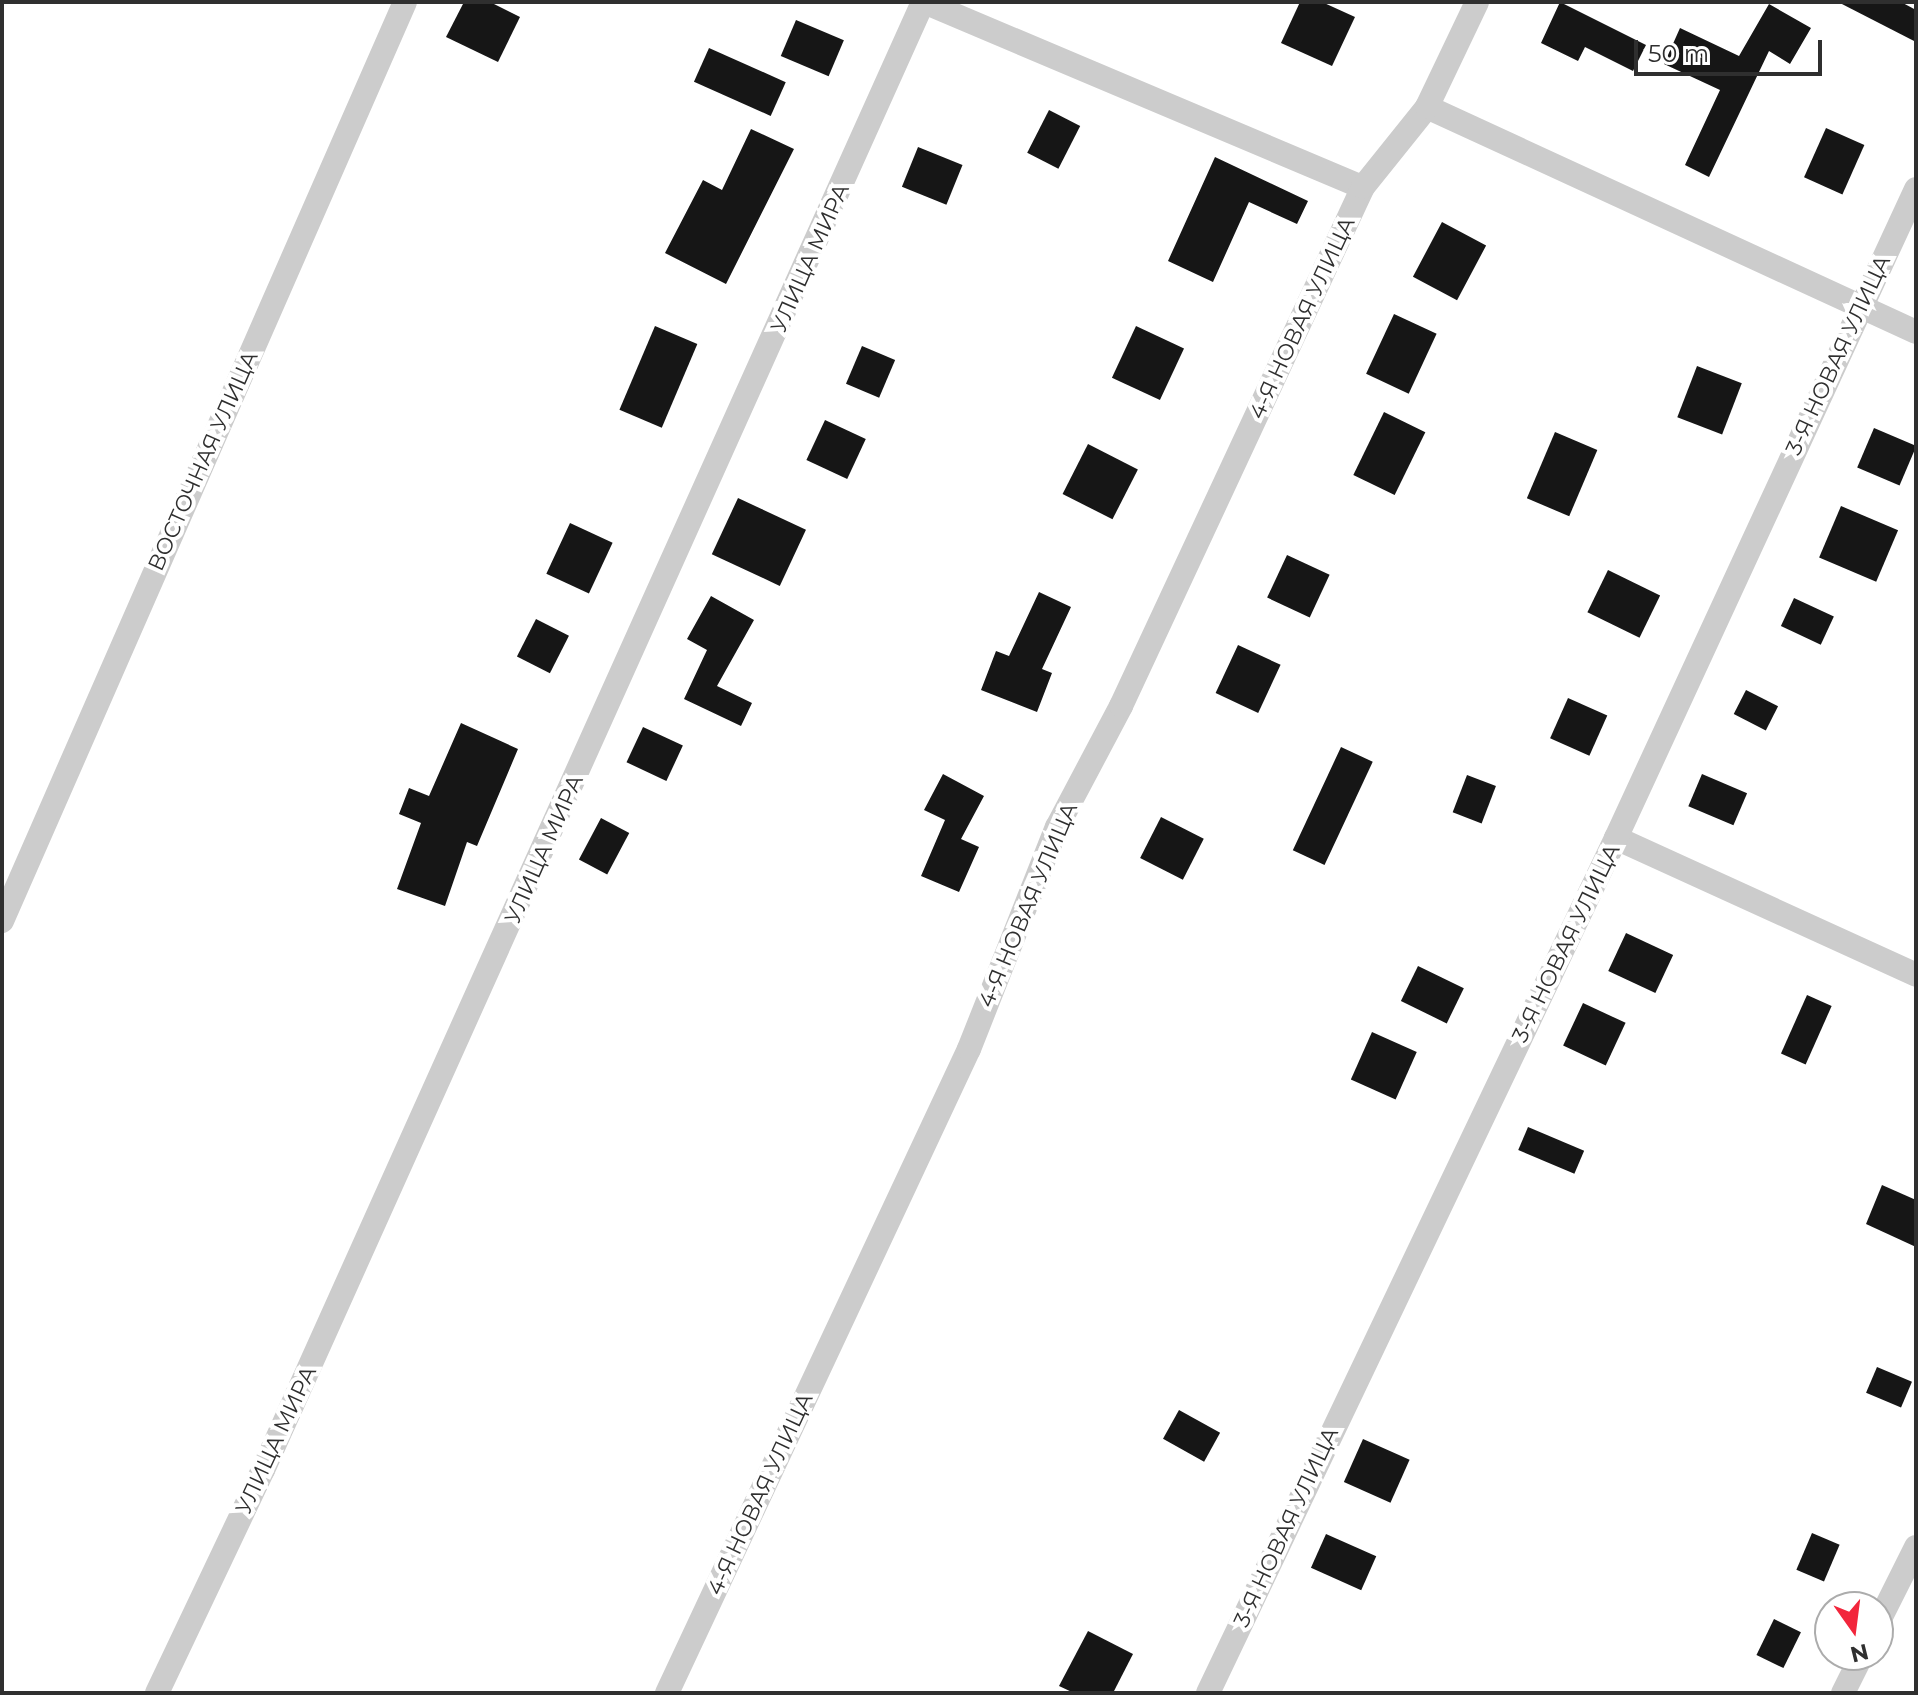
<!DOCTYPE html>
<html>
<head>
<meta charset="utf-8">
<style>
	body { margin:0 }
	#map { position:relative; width:1918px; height:1695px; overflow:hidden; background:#fff; font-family:Montserrat,sans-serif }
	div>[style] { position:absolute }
	.building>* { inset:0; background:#161616; transform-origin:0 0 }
	.street>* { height:24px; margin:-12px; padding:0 12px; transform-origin:12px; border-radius:12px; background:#ccc }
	span { translate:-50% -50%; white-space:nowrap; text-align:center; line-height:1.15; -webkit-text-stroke:8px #fff; paint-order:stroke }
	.street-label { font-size:22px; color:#2f2f2f }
	.frame { position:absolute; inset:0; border:4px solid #2f2f2f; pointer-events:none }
	.north { position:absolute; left:1814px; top:1591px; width:80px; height:80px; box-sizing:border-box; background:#fff; border:2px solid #acacac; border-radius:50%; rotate:166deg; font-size:22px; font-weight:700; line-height:32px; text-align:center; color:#2f2f2f }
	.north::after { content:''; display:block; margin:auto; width:28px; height:36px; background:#f2263c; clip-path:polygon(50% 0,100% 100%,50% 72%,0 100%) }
	.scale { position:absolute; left:1634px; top:40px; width:188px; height:36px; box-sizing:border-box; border:4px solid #2f2f2f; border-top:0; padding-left:10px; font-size:24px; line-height:28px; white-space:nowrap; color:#2f2f2f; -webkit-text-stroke:6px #fff; paint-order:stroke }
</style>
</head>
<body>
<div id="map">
	<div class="building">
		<div style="clip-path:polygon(464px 2px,490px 2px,520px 17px,498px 62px,446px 37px)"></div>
		<div style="clip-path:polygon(1300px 2px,1322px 2px,1355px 17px,1332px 66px,1281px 43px)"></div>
		<div style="clip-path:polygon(1560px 2px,1646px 45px,1633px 71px,1585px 47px,1578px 61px,1541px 43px)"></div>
		<div style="clip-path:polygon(1838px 2px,1901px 2px,1916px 10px,1916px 42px)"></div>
		<div style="clip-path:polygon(1769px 4px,1811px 28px,1790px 64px,1769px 51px,1709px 177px,1685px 165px,1720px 90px,1664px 64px,1680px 28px,1739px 56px)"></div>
		<div style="left:796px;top:20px;width:52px;height:39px;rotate:23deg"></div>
		<div style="left:709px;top:48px;width:84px;height:37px;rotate:24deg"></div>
		<div style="left:1049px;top:110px;width:35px;height:48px;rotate:27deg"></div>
		<div style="left:1826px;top:128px;width:42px;height:54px;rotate:24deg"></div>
		<div style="clip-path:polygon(751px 129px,794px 149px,726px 284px,665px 253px,703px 180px,722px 190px)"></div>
		<div style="left:918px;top:147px;width:48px;height:43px;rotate:22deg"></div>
		<div style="clip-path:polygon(1215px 157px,1308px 201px,1297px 224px,1249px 202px,1213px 282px,1168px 261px)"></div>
		<div style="left:1442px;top:222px;width:50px;height:62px;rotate:28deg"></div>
		<div style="left:1394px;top:314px;width:47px;height:66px;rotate:25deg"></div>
		<div style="left:655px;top:326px;width:46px;height:91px;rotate:23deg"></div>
		<div style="left:1136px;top:326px;width:53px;height:57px;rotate:25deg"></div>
		<div style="left:862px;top:346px;width:36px;height:41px;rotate:23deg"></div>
		<div style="left:1697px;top:366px;width:48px;height:55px;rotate:21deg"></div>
		<div style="left:1384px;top:412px;width:46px;height:70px;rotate:26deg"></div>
		<div style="left:825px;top:420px;width:45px;height:44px;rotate:25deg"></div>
		<div style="left:1874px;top:428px;width:46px;height:43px;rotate:23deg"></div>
		<div style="left:1555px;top:432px;width:46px;height:72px;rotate:23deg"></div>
		<div style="left:1088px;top:444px;width:56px;height:56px;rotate:27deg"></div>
		<div style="left:738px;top:498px;width:75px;height:62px;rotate:25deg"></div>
		<div style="left:1841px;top:506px;width:62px;height:56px;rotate:23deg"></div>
		<div style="left:570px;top:523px;width:47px;height:56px;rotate:25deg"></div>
		<div style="left:1287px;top:555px;width:47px;height:47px;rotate:25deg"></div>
		<div style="left:1608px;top:570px;width:58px;height:47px;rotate:26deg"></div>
		<div style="clip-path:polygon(1039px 592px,1071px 607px,1042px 669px,1052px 673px,1037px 712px,981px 690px,996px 651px,1009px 656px)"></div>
		<div style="clip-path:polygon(711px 596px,754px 620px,717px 686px,752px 703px,741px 726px,684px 699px,707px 650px,687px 639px)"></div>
		<div style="left:1794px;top:598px;width:44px;height:31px;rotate:25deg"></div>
		<div style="left:536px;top:619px;width:37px;height:42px;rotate:27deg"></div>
		<div style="left:1238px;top:645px;width:47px;height:53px;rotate:25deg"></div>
		<div style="left:1746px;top:690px;width:36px;height:27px;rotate:27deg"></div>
		<div style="left:1568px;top:698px;width:43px;height:44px;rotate:24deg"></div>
		<div style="clip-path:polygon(461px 723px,518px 749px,477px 846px,467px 842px,445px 906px,397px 889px,421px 823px,399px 814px,409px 788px,429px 796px)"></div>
		<div style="left:643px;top:727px;width:44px;height:39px;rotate:25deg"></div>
		<div style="left:1341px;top:747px;width:35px;height:114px;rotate:25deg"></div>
		<div style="clip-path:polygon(943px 774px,984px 796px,961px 839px,979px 847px,959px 892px,921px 876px,945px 820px,924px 810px)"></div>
		<div style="left:1702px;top:774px;width:49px;height:35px;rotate:23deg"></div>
		<div style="left:1467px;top:775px;width:31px;height:40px;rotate:21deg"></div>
		<div style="left:1161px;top:817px;width:48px;height:46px;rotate:27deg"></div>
		<div style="left:601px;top:818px;width:32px;height:47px;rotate:28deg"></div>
		<div style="left:1626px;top:933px;width:52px;height:42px;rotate:25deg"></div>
		<div style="left:1418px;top:966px;width:51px;height:39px;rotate:26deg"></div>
		<div style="left:1807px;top:995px;width:27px;height:64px;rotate:24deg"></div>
		<div style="left:1583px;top:1003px;width:47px;height:47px;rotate:25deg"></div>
		<div style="left:1372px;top:1032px;width:49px;height:52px;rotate:24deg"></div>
		<div style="left:1528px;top:1127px;width:61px;height:25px;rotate:23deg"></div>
		<div style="clip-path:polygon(1882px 1185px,1916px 1200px,1916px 1247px,1866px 1224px)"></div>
		<div style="left:1877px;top:1367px;width:38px;height:28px;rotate:23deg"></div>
		<div style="left:1179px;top:1410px;width:47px;height:33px;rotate:29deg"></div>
		<div style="left:1363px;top:1439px;width:51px;height:47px;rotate:24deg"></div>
		<div style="left:1812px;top:1533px;width:30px;height:40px;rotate:23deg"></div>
		<div style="left:1326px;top:1534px;width:55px;height:37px;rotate:24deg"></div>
		<div style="left:1774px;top:1619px;width:30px;height:40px;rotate:26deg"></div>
		<div style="clip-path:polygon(1088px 1631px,1133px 1654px,1113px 1693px,1074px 1693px,1059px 1686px)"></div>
	</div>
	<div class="street">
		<div style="left:924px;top:2px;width:476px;rotate:22.9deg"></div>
		<div style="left:1427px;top:107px;width:538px;rotate:24.71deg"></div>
		<div style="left:1616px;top:838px;width:330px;rotate:24.5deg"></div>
		<div style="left:2px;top:921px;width:1003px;rotate:-66.32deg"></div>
		<div style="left:1878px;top:1623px;width:85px;rotate:-63.4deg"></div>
		<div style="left:157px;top:1693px;width:247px;rotate:-64.6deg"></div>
		<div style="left:263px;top:1470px;width:1610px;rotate:-65.79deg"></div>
		<div style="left:667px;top:1693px;width:711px;rotate:-64.88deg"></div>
		<div style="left:969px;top:1049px;width:239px;rotate:-68.4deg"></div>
		<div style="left:1057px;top:827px;width:137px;rotate:-62.1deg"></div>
		<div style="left:1121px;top:706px;width:573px;rotate:-65deg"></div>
		<div style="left:1363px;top:187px;width:102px;rotate:-51.3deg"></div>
		<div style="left:1427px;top:107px;width:116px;rotate:-64.5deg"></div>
		<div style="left:1208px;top:1693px;width:947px;rotate:-64.49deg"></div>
		<div style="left:1616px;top:838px;width:715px;rotate:-65.19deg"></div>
		<div style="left:1843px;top:1693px;width:42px;rotate:-63.4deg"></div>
	</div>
	<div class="street-label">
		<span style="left:810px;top:258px;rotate:-66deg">УЛИЦА МИРА</span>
		<span style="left:1302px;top:318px;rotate:-65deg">4-Я НОВАЯ УЛИЦА</span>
		<span style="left:1838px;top:355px;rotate:-65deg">3-Я НОВАЯ УЛИЦА</span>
		<span style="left:203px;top:461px;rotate:-66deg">ВОСТОЧНАЯ УЛИЦА</span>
		<span style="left:544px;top:849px;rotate:-66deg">УЛИЦА МИРА</span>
		<span style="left:1028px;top:905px;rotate:-67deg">4-Я НОВАЯ УЛИЦА</span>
		<span style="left:1566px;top:943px;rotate:-64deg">3-Я НОВАЯ УЛИЦА</span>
		<span style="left:276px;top:1440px;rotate:-65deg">УЛИЦА МИРА</span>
		<span style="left:760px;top:1494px;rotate:-65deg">4-Я НОВАЯ УЛИЦА</span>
		<span style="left:1286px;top:1527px;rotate:-65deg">3-Я НОВАЯ УЛИЦА</span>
	</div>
	<div class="frame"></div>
	<div class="north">N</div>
	<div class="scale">50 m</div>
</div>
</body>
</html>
